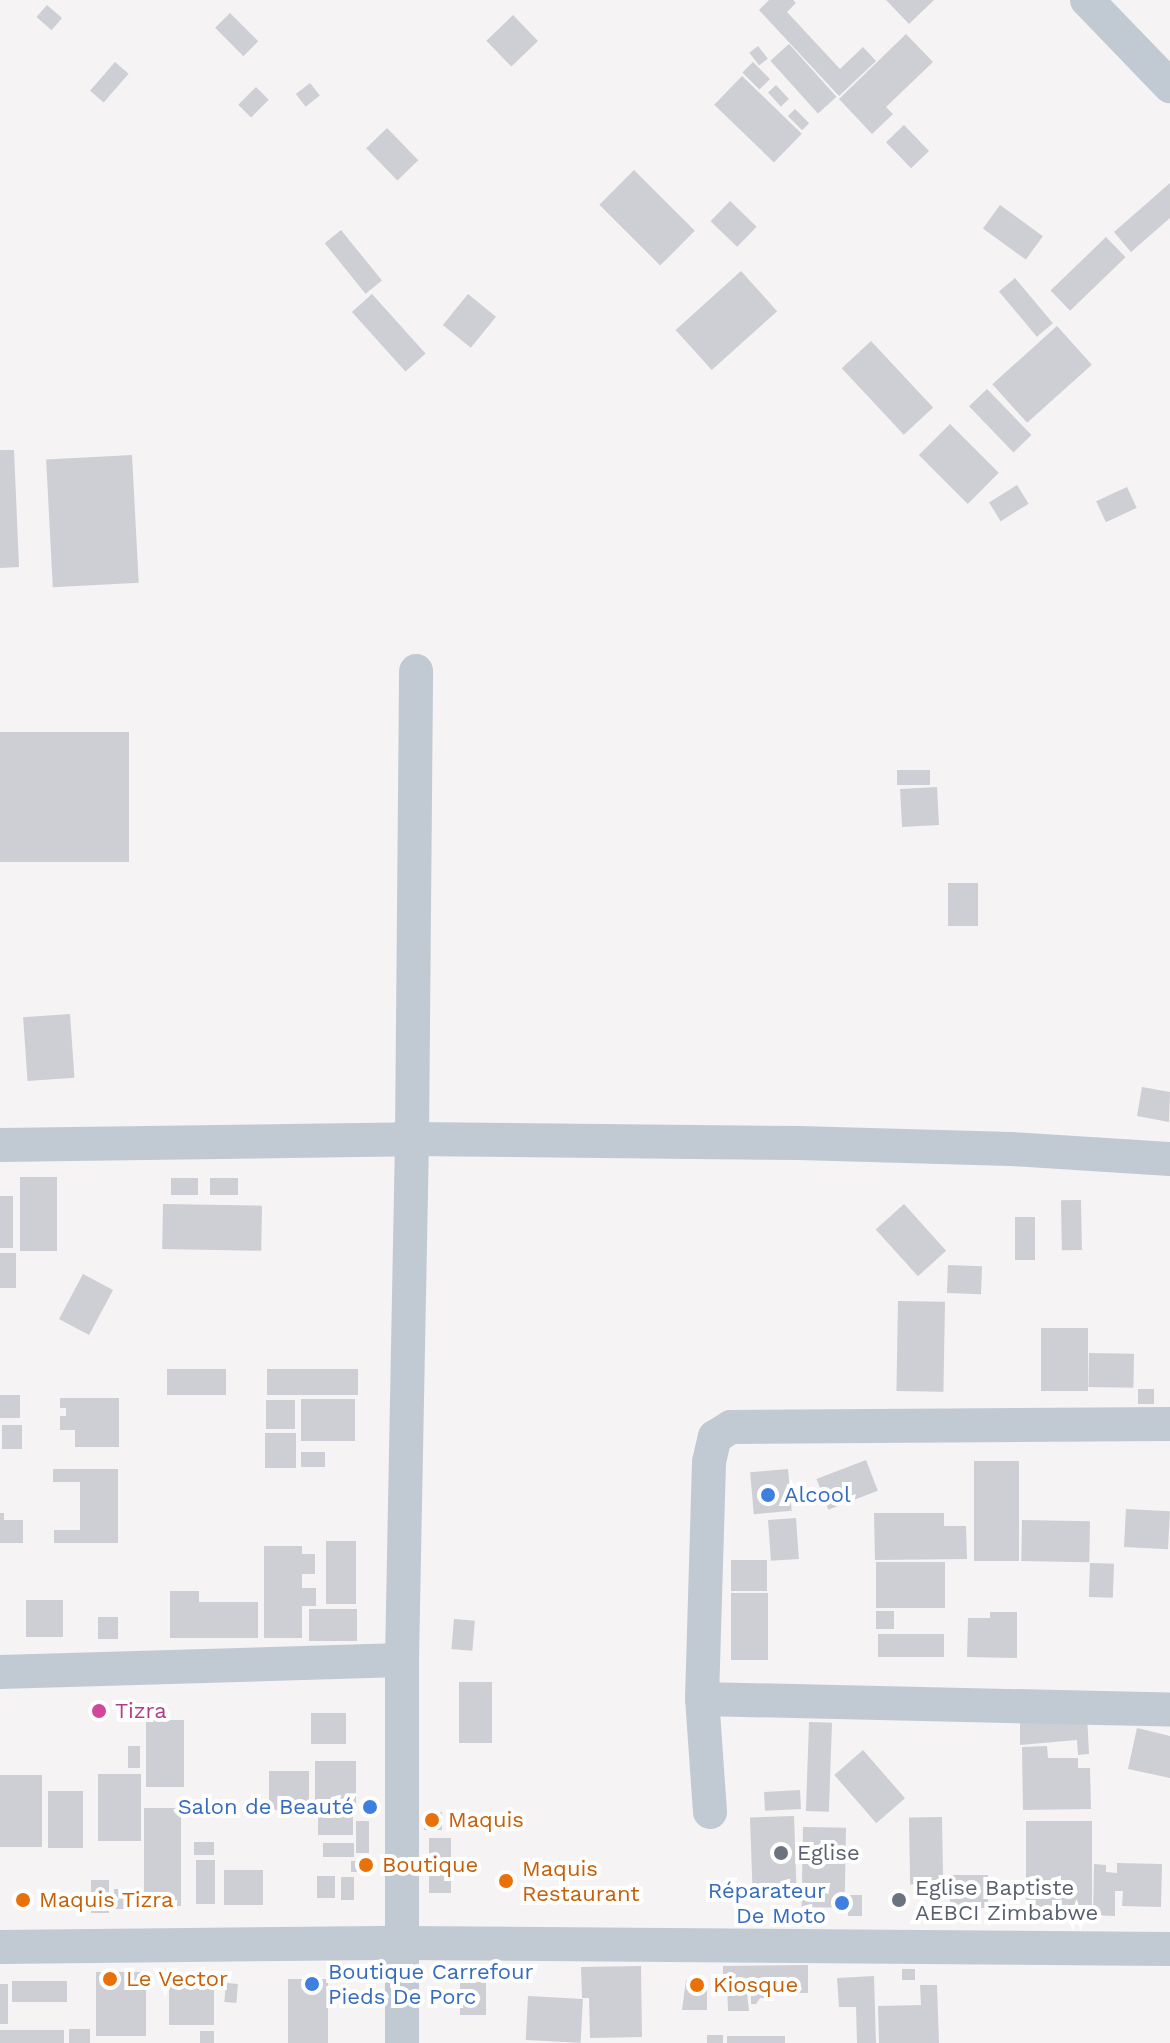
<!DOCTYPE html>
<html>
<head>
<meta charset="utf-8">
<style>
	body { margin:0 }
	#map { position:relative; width:1170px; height:2043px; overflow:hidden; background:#f5f3f3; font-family:"Work Sans",sans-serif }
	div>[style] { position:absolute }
	.building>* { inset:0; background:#cdcfd5; transform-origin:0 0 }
	.street>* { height:34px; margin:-17px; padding:0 17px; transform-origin:17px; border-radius:17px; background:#c1cad2 }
	.dots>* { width:22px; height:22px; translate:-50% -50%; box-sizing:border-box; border:4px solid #fff; border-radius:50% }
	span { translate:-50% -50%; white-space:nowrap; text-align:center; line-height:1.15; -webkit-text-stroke:8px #fff; paint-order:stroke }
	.shop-label { font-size:22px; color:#366cbe }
	.left { translate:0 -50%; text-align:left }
	.right { translate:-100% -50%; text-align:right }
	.hotel-label { font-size:22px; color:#b23c85 }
	.food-label { font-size:22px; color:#c56008 }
	.worship-label { font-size:22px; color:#5b616d }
</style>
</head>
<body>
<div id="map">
	<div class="building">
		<div style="clip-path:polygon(769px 0,793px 0,796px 3px,787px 12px,840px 69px,863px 47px,876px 61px,839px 96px,759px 10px)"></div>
		<div style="clip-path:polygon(886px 0,934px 0,909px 24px)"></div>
		<div style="left:47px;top:5px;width:20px;height:16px;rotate:41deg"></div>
		<div style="left:230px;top:13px;width:40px;height:21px;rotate:45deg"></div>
		<div style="left:513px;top:15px;width:36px;height:37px;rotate:46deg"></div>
		<div style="clip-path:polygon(906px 34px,933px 62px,886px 107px,893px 114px,872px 134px,839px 99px)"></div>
		<div style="left:789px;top:44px;width:71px;height:25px;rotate:48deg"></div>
		<div style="left:758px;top:46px;width:16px;height:11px;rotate:52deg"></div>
		<div style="left:115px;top:62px;width:18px;height:38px;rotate:41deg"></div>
		<div style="left:753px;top:62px;width:24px;height:15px;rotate:45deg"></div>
		<div style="left:742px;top:76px;width:83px;height:40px;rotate:44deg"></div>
		<div style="left:310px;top:83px;width:16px;height:18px;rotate:52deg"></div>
		<div style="left:776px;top:85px;width:19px;height:11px;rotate:47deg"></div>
		<div style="left:256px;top:87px;width:18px;height:25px;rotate:45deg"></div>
		<div style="left:795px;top:109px;width:20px;height:10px;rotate:45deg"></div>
		<div style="left:904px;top:125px;width:36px;height:25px;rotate:46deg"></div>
		<div style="left:387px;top:128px;width:45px;height:29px;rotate:46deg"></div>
		<div style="left:634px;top:170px;width:86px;height:49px;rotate:45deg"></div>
		<div style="clip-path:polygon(1170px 183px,1170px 218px,1131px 252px,1114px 232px)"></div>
		<div style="left:730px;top:201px;width:37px;height:28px;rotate:44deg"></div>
		<div style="left:1000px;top:205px;width:53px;height:29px;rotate:36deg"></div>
		<div style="left:341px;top:230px;width:65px;height:21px;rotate:51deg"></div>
		<div style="left:1106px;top:237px;width:28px;height:77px;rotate:46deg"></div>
		<div style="left:741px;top:271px;width:54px;height:88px;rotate:48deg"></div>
		<div style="left:1015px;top:278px;width:59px;height:21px;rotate:50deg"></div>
		<div style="left:372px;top:294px;width:80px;height:27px;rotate:48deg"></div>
		<div style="left:468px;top:294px;width:36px;height:40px;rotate:39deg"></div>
		<div style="left:1057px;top:326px;width:52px;height:87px;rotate:48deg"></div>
		<div style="left:871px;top:341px;width:91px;height:40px;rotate:47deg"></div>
		<div style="left:987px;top:389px;width:64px;height:25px;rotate:46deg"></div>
		<div style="left:950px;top:424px;width:69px;height:44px;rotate:45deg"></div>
		<div style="clip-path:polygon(0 450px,14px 450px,19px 567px,0 568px)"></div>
		<div style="left:132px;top:455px;width:128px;height:86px;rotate:87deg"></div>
		<div style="left:1017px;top:485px;width:22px;height:33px;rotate:58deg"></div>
		<div style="left:1127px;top:487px;width:23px;height:34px;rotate:65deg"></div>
		<div style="left:0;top:732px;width:129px;height:130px"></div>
		<div style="left:897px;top:770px;width:33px;height:15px"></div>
		<div style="left:937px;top:787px;width:38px;height:37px;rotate:87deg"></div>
		<div style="left:948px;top:883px;width:30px;height:43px"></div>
		<div style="left:70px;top:1014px;width:64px;height:47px;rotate:86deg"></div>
		<div style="clip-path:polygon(1142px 1087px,1170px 1092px,1169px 1122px,1137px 1116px)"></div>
		<div style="left:20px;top:1177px;width:37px;height:74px"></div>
		<div style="left:171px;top:1178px;width:27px;height:17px"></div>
		<div style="left:210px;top:1178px;width:28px;height:17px"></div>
		<div style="left:0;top:1196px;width:13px;height:52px"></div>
		<div style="left:1081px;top:1200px;width:50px;height:20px;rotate:89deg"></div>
		<div style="left:163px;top:1204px;width:99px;height:45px;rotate:1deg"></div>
		<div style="left:904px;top:1204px;width:63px;height:38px;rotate:48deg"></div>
		<div style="left:1015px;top:1217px;width:20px;height:43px"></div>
		<div style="left:0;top:1253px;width:16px;height:35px"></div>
		<div style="left:948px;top:1265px;width:34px;height:28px;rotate:2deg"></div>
		<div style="left:83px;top:1274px;width:34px;height:51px;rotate:28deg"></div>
		<div style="left:898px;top:1301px;width:47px;height:90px;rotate:1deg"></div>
		<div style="left:1041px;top:1328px;width:47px;height:63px"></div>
		<div style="left:1089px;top:1353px;width:45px;height:34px;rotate:1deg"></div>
		<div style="left:167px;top:1369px;width:59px;height:26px"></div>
		<div style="left:267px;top:1369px;width:91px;height:26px"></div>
		<div style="left:1138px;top:1389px;width:16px;height:15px"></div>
		<div style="left:0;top:1395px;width:20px;height:23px"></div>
		<div style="clip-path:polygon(60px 1398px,119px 1398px,119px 1447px,75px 1447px,75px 1430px,60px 1430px,60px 1416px,66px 1416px,66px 1408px,60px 1408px)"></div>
		<div style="left:301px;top:1399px;width:54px;height:42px"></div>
		<div style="left:266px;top:1400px;width:29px;height:29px"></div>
		<div style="left:2px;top:1425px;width:20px;height:24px"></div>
		<div style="left:265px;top:1433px;width:31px;height:35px"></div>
		<div style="left:301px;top:1452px;width:24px;height:15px"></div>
		<div style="left:866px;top:1460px;width:33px;height:53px;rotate:69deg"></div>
		<div style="left:974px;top:1461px;width:45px;height:100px"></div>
		<div style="clip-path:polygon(53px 1469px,118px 1469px,118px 1543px,54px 1543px,54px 1530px,80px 1530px,80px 1482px,53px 1482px)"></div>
		<div style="left:788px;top:1469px;width:42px;height:38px;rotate:85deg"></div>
		<div style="left:1126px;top:1509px;width:44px;height:38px;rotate:3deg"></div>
		<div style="clip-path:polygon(0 1513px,4px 1513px,4px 1520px,23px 1520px,23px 1543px,0 1543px)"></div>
		<div style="clip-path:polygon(874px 1513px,944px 1513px,944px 1526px,966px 1526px,967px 1559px,875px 1560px)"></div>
		<div style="left:796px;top:1518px;width:41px;height:28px;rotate:86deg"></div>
		<div style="left:1022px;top:1520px;width:68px;height:41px;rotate:1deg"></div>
		<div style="left:326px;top:1541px;width:30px;height:63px"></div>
		<div style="clip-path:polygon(264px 1546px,302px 1546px,302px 1554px,315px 1554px,315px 1574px,302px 1574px,302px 1588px,316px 1588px,316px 1606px,302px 1606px,302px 1638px,264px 1638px)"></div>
		<div style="left:767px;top:1560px;width:31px;height:36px;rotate:90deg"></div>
		<div style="left:945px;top:1562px;width:46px;height:69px;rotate:90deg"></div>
		<div style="left:1090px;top:1563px;width:24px;height:34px;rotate:2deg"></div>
		<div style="clip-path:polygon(170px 1591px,199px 1591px,199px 1602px,258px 1602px,258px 1638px,170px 1638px)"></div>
		<div style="left:731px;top:1593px;width:37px;height:67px"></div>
		<div style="left:26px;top:1600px;width:37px;height:37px"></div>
		<div style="left:309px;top:1609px;width:48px;height:32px"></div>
		<div style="left:876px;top:1611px;width:18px;height:18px"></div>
		<div style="clip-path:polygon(990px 1612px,1017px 1612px,1017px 1658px,967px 1657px,968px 1618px,990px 1618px)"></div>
		<div style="left:98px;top:1617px;width:20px;height:22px"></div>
		<div style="left:454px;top:1619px;width:21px;height:30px;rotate:5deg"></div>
		<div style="left:878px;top:1634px;width:66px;height:23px"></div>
		<div style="left:459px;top:1682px;width:33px;height:61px"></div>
		<div style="left:311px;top:1713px;width:35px;height:31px"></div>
		<div style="clip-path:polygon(1087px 1714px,1089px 1754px,1078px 1755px,1077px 1740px,1020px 1745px,1020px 1715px)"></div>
		<div style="left:146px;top:1720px;width:38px;height:67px"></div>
		<div style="left:809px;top:1722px;width:23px;height:89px;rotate:2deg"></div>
		<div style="clip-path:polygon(1137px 1728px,1170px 1736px,1170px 1778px,1128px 1769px)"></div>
		<div style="left:128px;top:1746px;width:12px;height:22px"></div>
		<div style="clip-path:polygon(1047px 1746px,1048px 1758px,1078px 1758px,1078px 1768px,1090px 1768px,1091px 1809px,1023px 1810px,1022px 1747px)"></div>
		<div style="left:863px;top:1750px;width:64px;height:38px;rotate:49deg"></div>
		<div style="left:315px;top:1761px;width:41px;height:45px"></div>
		<div style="left:269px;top:1771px;width:40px;height:39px"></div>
		<div style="left:98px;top:1774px;width:43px;height:67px"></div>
		<div style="left:0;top:1775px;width:42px;height:72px"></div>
		<div style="left:800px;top:1790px;width:19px;height:36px;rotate:87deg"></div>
		<div style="left:48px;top:1791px;width:35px;height:57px"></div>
		<div style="left:144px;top:1808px;width:37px;height:98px"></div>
		<div style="left:424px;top:1812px;width:18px;height:18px"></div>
		<div style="left:318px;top:1813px;width:35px;height:22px"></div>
		<div style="left:794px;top:1816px;width:68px;height:44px;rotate:88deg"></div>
		<div style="left:942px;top:1817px;width:67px;height:33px;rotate:89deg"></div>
		<div style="left:356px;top:1821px;width:13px;height:32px"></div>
		<div style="left:1026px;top:1821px;width:66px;height:91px"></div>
		<div style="left:803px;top:1827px;width:43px;height:80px;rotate:1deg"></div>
		<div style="left:429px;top:1838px;width:22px;height:55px"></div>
		<div style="left:194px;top:1842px;width:20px;height:13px"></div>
		<div style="left:323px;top:1843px;width:31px;height:14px"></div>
		<div style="left:196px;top:1860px;width:19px;height:44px"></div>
		<div style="left:351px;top:1861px;width:24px;height:11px"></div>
		<div style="clip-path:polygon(1117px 1863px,1162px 1864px,1161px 1907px,1122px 1906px,1123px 1891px,1115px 1891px,1115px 1916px,1093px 1915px,1094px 1864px,1106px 1865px,1106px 1872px,1117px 1873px)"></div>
		<div style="left:224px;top:1870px;width:39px;height:35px"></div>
		<div style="left:988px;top:1875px;width:33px;height:38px;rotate:90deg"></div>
		<div style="left:317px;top:1876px;width:18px;height:22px"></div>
		<div style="left:341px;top:1877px;width:13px;height:23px"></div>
		<div style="left:91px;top:1880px;width:18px;height:33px"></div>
		<div style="left:114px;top:1889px;width:25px;height:20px"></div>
		<div style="left:848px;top:1895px;width:14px;height:21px"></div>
		<div style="clip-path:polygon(808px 1965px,808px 1993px,771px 1993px,767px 1998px,760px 1998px,756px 2004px,751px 2004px,751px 1984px,779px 1984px,779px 1978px,723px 1978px,723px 1966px)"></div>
		<div style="clip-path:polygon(641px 1966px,642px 2037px,590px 2038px,589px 1998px,582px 1998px,581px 1967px)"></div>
		<div style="left:902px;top:1969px;width:13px;height:11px"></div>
		<div style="left:96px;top:1972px;width:50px;height:64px"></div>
		<div style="clip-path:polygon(874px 1976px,876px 2043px,857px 2043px,856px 2007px,839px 2007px,837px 1978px)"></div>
		<div style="left:169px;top:1978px;width:45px;height:47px"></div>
		<div style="left:288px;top:1979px;width:40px;height:64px"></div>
		<div style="clip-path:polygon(686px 1980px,707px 1980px,707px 2010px,682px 2010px)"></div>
		<div style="left:12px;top:1981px;width:55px;height:21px"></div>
		<div style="left:460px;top:1982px;width:26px;height:33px"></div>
		<div style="left:226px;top:1983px;width:12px;height:19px;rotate:5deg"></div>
		<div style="left:0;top:1984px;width:8px;height:40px"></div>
		<div style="clip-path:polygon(727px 1984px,746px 1984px,749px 2011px,728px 2011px)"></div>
		<div style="clip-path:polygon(920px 1985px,937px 1985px,939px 2043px,879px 2043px,878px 2006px,921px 2005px)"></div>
		<div style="left:528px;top:1996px;width:55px;height:44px;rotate:3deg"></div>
		<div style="left:69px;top:2029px;width:21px;height:14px"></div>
		<div style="left:0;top:2030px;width:64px;height:13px"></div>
		<div style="left:200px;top:2031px;width:14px;height:12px"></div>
		<div style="left:707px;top:2035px;width:16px;height:8px"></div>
		<div style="left:727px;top:2036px;width:58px;height:7px"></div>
	</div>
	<div class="street">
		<div style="left:1087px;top:0;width:120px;rotate:46deg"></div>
		<div style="left:0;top:1145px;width:412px;rotate:-0.8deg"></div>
		<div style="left:412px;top:1139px;width:387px;rotate:0.6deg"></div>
		<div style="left:799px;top:1143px;width:212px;rotate:1.6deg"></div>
		<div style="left:1011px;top:1149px;width:159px;rotate:3.6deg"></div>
		<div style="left:0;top:1672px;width:402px;rotate:-1.7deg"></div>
		<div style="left:702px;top:1699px;width:468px;rotate:1.3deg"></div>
		<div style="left:710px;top:1812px;width:113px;rotate:-94deg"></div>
		<div style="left:702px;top:1699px;width:237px;rotate:-88.3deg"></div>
		<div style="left:709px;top:1462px;width:26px;rotate:-77deg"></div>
		<div style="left:715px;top:1437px;width:19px;rotate:-32deg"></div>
		<div style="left:731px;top:1427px;width:439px;rotate:-0.4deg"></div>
		<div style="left:0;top:1947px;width:404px;rotate:-0.6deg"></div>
		<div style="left:404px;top:1943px;width:766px;rotate:0.45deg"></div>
		<div style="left:402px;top:2043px;width:383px;rotate:-90deg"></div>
		<div style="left:402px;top:1660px;width:521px;rotate:-88.9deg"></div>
		<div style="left:412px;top:1139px;width:468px;rotate:-89.5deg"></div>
	</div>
	<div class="dots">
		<div style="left:768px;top:1495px;background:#3f7fe0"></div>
		<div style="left:99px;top:1711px;background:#d1479c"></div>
		<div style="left:370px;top:1807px;background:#3f7fe0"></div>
		<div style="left:432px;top:1820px;background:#e8710a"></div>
		<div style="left:781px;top:1853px;background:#6b7280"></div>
		<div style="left:366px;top:1865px;background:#e8710a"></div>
		<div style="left:506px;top:1881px;background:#e8710a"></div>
		<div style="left:23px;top:1900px;background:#e8710a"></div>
		<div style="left:899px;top:1900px;background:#6b7280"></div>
		<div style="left:842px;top:1903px;background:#3f7fe0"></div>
		<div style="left:110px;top:1979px;background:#e8710a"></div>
		<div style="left:312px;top:1984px;background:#3f7fe0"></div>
		<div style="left:697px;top:1985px;background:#e8710a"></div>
	</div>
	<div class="shop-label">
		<span class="left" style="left:784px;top:1495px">Alcool</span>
		<span class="right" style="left:354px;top:1807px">Salon de Beauté</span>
		<span class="right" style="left:826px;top:1903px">Réparateur<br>De Moto</span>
		<span class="left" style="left:328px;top:1984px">Boutique Carrefour<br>Pieds De Porc</span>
	</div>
	<div class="hotel-label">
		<span class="left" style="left:115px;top:1711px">Tizra</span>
	</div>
	<div class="food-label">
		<span class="left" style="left:448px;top:1820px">Maquis</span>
		<span class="left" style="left:382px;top:1865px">Boutique</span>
		<span class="left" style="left:522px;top:1881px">Maquis<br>Restaurant</span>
		<span class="left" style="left:39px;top:1900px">Maquis Tizra</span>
		<span class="left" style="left:126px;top:1979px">Le Vector</span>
		<span class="left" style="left:713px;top:1985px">Kiosque</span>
	</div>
	<div class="worship-label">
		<span class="left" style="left:797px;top:1853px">Eglise</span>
		<span class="left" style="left:915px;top:1900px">Eglise Baptiste<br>AEBCI Zimbabwe</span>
	</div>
</div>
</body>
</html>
